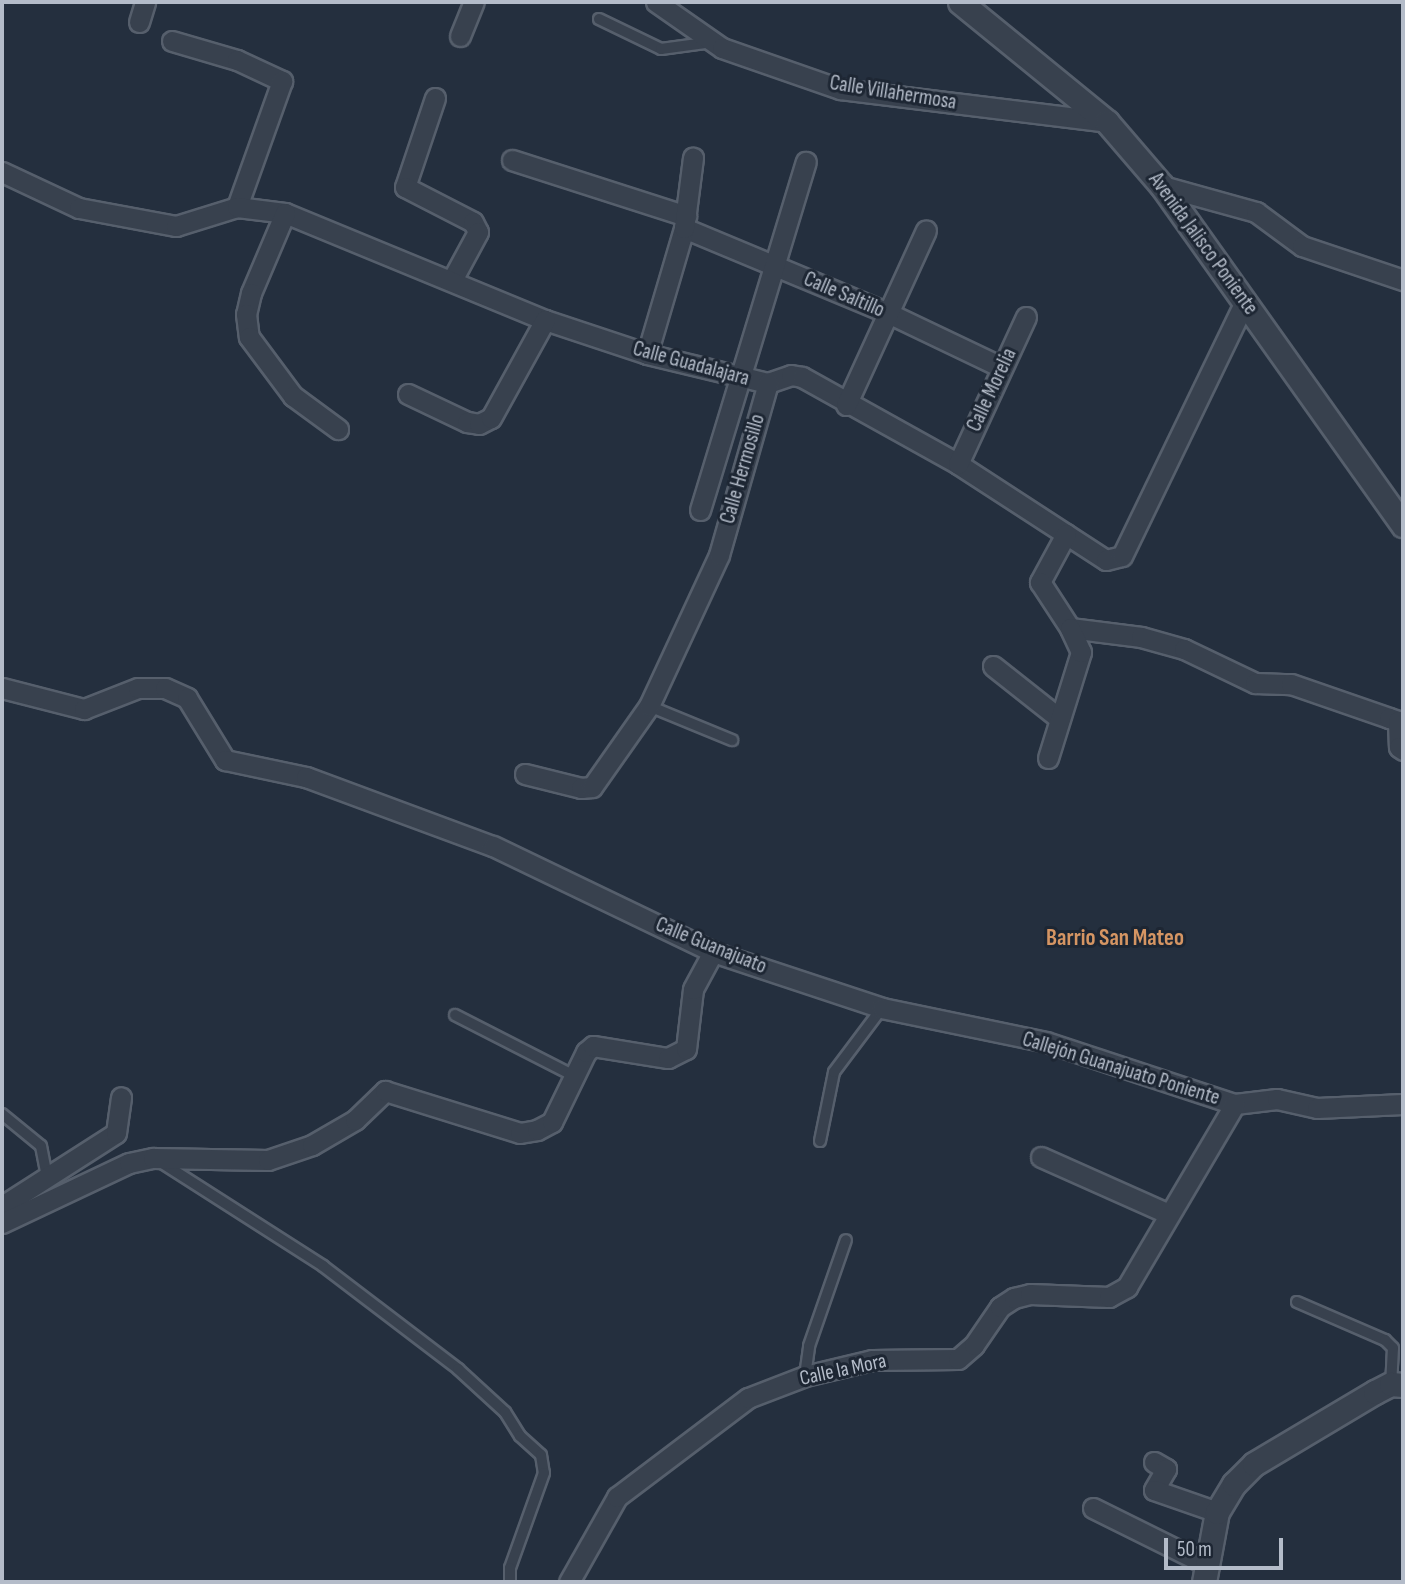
<!DOCTYPE html>
<html>
<head>
<meta charset="utf-8">
<style>
	body { margin:0 }
	#map { position:relative; width:1405px; height:1584px; overflow:hidden; background:#242f3e; font-family:"Sofia Sans Condensed",sans-serif }
	div>[style] { position:absolute }
	.roads { filter:drop-shadow(2px 0 #565f6c) drop-shadow(-2px 0 #565f6c) drop-shadow(0 2px #565f6c) drop-shadow(0 -2px #565f6c) }
	.service>* { height:10px; margin:-5px; padding:0 5px; transform-origin:5px; border-radius:5px; background:#38414e }
	.minor>* { height:19px; margin:-9.5px; padding:0 9.5px; transform-origin:9.5px; border-radius:9.5px; background:#38414e }
	.tertiary>* { height:23px; margin:-11.5px; padding:0 11.5px; transform-origin:11.5px; border-radius:11.5px; background:#38414e }
	span { translate:-50% -50%; white-space:nowrap; text-align:center; line-height:1.15; -webkit-text-stroke:6px #1d2633; paint-order:stroke }
	.street-label { font-size:21px; color:#b4bcc9 }
	.neighbourhood-label { font-size:23px; color:#d59563; font-weight:700 }
	.frame { position:absolute; inset:0; border:4px solid #b4bcc9; pointer-events:none }
	.scale { position:absolute; left:1164px; top:1538px; width:119px; height:32px; box-sizing:border-box; border:4px solid #b4bcc9; border-top:0; padding-left:9px; font-size:21px; line-height:24px; white-space:nowrap; color:#b4bcc9; -webkit-text-stroke:5px #1d2633; paint-order:stroke }
</style>
</head>
<body>
<div id="map">
	<div class="roads">
		<div class="service">
			<div style="left:599px;top:19px;width:69px;rotate:25.8deg"></div>
			<div style="left:661px;top:49px;width:52px;rotate:-7.7deg"></div>
			<div style="left:649px;top:706px;width:90px;rotate:22.3deg"></div>
			<div style="left:455px;top:1015px;width:134px;rotate:27.1deg"></div>
			<div style="left:2px;top:1114px;width:50px;rotate:39.4deg"></div>
			<div style="left:41px;top:1146px;width:33px;rotate:79deg"></div>
			<div style="left:820px;top:1141px;width:70px;rotate:-78.5deg"></div>
			<div style="left:834px;top:1072px;width:80px;rotate:-53.1deg"></div>
			<div style="left:159px;top:1161px;width:195px;rotate:32.6deg"></div>
			<div style="left:323px;top:1266px;width:170px;rotate:37.3deg"></div>
			<div style="left:458px;top:1369px;width:64px;rotate:42.5deg"></div>
			<div style="left:505px;top:1412px;width:28px;rotate:58deg"></div>
			<div style="left:520px;top:1436px;width:28px;rotate:42deg"></div>
			<div style="left:541px;top:1455px;width:18px;rotate:81deg"></div>
			<div style="left:544px;top:1473px;width:101px;rotate:109.7deg"></div>
			<div style="left:510px;top:1568px;width:14px;rotate:90deg"></div>
			<div style="left:1297px;top:1302px;width:96px;rotate:23.4deg"></div>
			<div style="left:1385px;top:1340px;width:11px;rotate:45deg"></div>
			<div style="left:1393px;top:1348px;width:35px;rotate:93deg"></div>
			<div style="left:805px;top:1376px;width:30px;rotate:-82deg"></div>
			<div style="left:809px;top:1346px;width:112px;rotate:-70.8deg"></div>
		</div>
		<div class="minor">
			<div style="left:656px;top:2px;width:80px;rotate:34.9deg"></div>
			<div style="left:722px;top:48px;width:125px;rotate:19.2deg"></div>
			<div style="left:840px;top:89px;width:269px;rotate:7deg"></div>
			<div style="left:139px;top:22px;width:21px;rotate:-73deg"></div>
			<div style="left:460px;top:36px;width:37px;rotate:-68deg"></div>
			<div style="left:172px;top:41px;width:68px;rotate:16.3deg"></div>
			<div style="left:237px;top:60px;width:50px;rotate:25deg"></div>
			<div style="left:282px;top:81px;width:134px;rotate:109.7deg"></div>
			<div style="left:435px;top:98px;width:94px;rotate:108.6deg"></div>
			<div style="left:405px;top:187px;width:76px;rotate:27.2deg"></div>
			<div style="left:473px;top:222px;width:11px;rotate:63deg"></div>
			<div style="left:478px;top:232px;width:55px;rotate:118.4deg"></div>
			<div style="left:512px;top:160px;width:183px;rotate:17.8deg"></div>
			<div style="left:2px;top:172px;width:85px;rotate:25.1deg"></div>
			<div style="left:79px;top:208px;width:99px;rotate:10.5deg"></div>
			<div style="left:176px;top:226px;width:64px;rotate:-17.3deg"></div>
			<div style="left:237px;top:207px;width:48px;rotate:7.1deg"></div>
			<div style="left:285px;top:213px;width:281px;rotate:22.4deg"></div>
			<div style="left:545px;top:320px;width:108px;rotate:18.4deg"></div>
			<div style="left:647px;top:354px;width:124px;rotate:13.5deg"></div>
			<div style="left:768px;top:383px;width:24px;rotate:-19deg"></div>
			<div style="left:791px;top:375px;width:11px;rotate:10deg"></div>
			<div style="left:802px;top:377px;width:179px;rotate:29.1deg"></div>
			<div style="left:958px;top:464px;width:176px;rotate:33deg"></div>
			<div style="left:1106px;top:560px;width:16px;rotate:-14deg"></div>
			<div style="left:1122px;top:556px;width:283px;rotate:-64.2deg"></div>
			<div style="left:1162px;top:186px;width:98px;rotate:15.5deg"></div>
			<div style="left:1256px;top:212px;width:57px;rotate:36.5deg"></div>
			<div style="left:1302px;top:246px;width:107px;rotate:18.6deg"></div>
			<div style="left:285px;top:213px;width:87px;rotate:113deg"></div>
			<div style="left:251px;top:293px;width:22px;rotate:103deg"></div>
			<div style="left:246px;top:314px;width:23px;rotate:83deg"></div>
			<div style="left:249px;top:337px;width:74px;rotate:53.3deg"></div>
			<div style="left:293px;top:396px;width:56px;rotate:36.3deg"></div>
			<div style="left:684px;top:228px;width:221px;rotate:22.6deg"></div>
			<div style="left:888px;top:313px;width:125px;rotate:25.5deg"></div>
			<div style="left:647px;top:354px;width:131px;rotate:-73.6deg"></div>
			<div style="left:684px;top:228px;width:71px;rotate:-82.7deg"></div>
			<div style="left:408px;top:394px;width:65px;rotate:25.4deg"></div>
			<div style="left:467px;top:422px;width:12px;rotate:9deg"></div>
			<div style="left:479px;top:424px;width:13px;rotate:-27deg"></div>
			<div style="left:491px;top:418px;width:112px;rotate:-61.1deg"></div>
			<div style="left:846px;top:405px;width:192px;rotate:-65.4deg"></div>
			<div style="left:958px;top:464px;width:162px;rotate:-65.2deg"></div>
			<div style="left:700px;top:510px;width:364px;rotate:-73.1deg"></div>
			<div style="left:1066px;top:534px;width:55px;rotate:118.4deg"></div>
			<div style="left:1040px;top:582px;width:55px;rotate:56.9deg"></div>
			<div style="left:1070px;top:628px;width:72px;rotate:7.2deg"></div>
			<div style="left:1141px;top:637px;width:45px;rotate:15.6deg"></div>
			<div style="left:1184px;top:649px;width:79px;rotate:25.6deg"></div>
			<div style="left:1255px;top:683px;width:36px;rotate:2deg"></div>
			<div style="left:1291px;top:684px;width:104px;rotate:19.1deg"></div>
			<div style="left:1389px;top:718px;width:9px;rotate:18deg"></div>
			<div style="left:1398px;top:721px;width:26px;rotate:88deg"></div>
			<div style="left:1399px;top:747px;width:5px;rotate:37deg"></div>
			<div style="left:993px;top:666px;width:85px;rotate:38.3deg"></div>
			<div style="left:2px;top:688px;width:85px;rotate:14.4deg"></div>
			<div style="left:84px;top:709px;width:58px;rotate:-21.3deg"></div>
			<div style="left:138px;top:688px;width:27px"></div>
			<div style="left:165px;top:688px;width:24px;rotate:24deg"></div>
			<div style="left:187px;top:698px;width:73px;rotate:58.5deg"></div>
			<div style="left:225px;top:760px;width:83px;rotate:11.9deg"></div>
			<div style="left:306px;top:777px;width:199px;rotate:20.3deg"></div>
			<div style="left:493px;top:846px;width:244px;rotate:25.7deg"></div>
			<div style="left:713px;top:952px;width:178px;rotate:18.3deg"></div>
			<div style="left:882px;top:1008px;width:167px;rotate:11.7deg"></div>
			<div style="left:1046px;top:1042px;width:199px;rotate:18.2deg"></div>
			<div style="left:1235px;top:1104px;width:42px;rotate:-6.8deg"></div>
			<div style="left:1277px;top:1099px;width:41px;rotate:12.7deg"></div>
			<div style="left:1317px;top:1108px;width:86px;rotate:-2.7deg"></div>
			<div style="left:1048px;top:758px;width:111px;rotate:-72.7deg"></div>
			<div style="left:1081px;top:652px;width:26px;rotate:-115deg"></div>
			<div style="left:525px;top:774px;width:58px;rotate:14deg"></div>
			<div style="left:581px;top:788px;width:11px;rotate:-5deg"></div>
			<div style="left:592px;top:787px;width:99px;rotate:-54.9deg"></div>
			<div style="left:649px;top:706px;width:166px;rotate:-65.1deg"></div>
			<div style="left:719px;top:555px;width:179px;rotate:-74.1deg"></div>
			<div style="left:1041px;top:1157px;width:140px;rotate:24deg"></div>
			<div style="left:2px;top:1206px;width:135px;rotate:-32.6deg"></div>
			<div style="left:116px;top:1133px;width:36px;rotate:-82deg"></div>
			<div style="left:2px;top:1223px;width:140px;rotate:-25.3deg"></div>
			<div style="left:129px;top:1163px;width:25px;rotate:-12deg"></div>
			<div style="left:153px;top:1158px;width:115px;rotate:1deg"></div>
			<div style="left:268px;top:1160px;width:46px;rotate:-18.8deg"></div>
			<div style="left:312px;top:1145px;width:50px;rotate:-30.2deg"></div>
			<div style="left:355px;top:1120px;width:42px;rotate:-44deg"></div>
			<div style="left:385px;top:1091px;width:141px;rotate:17.3deg"></div>
			<div style="left:520px;top:1133px;width:17px;rotate:-10deg"></div>
			<div style="left:537px;top:1130px;width:17px;rotate:-28deg"></div>
			<div style="left:552px;top:1122px;width:78px;rotate:-64.1deg"></div>
			<div style="left:586px;top:1052px;width:9px;rotate:-41deg"></div>
			<div style="left:593px;top:1046px;width:76px;rotate:9.1deg"></div>
			<div style="left:668px;top:1058px;width:20px;rotate:-27deg"></div>
			<div style="left:686px;top:1049px;width:60px;rotate:-83.3deg"></div>
			<div style="left:693px;top:989px;width:42px;rotate:-61.6deg"></div>
			<div style="left:1154px;top:1462px;width:14px;rotate:30deg"></div>
			<div style="left:1166px;top:1469px;width:24px;rotate:120deg"></div>
			<div style="left:1154px;top:1490px;width:67px;rotate:19.2deg"></div>
			<div style="left:1093px;top:1508px;width:126px;rotate:26.4deg"></div>
			<div style="left:569px;top:1582px;width:98px;rotate:-60.5deg"></div>
			<div style="left:617px;top:1497px;width:164px;rotate:-37.1deg"></div>
			<div style="left:748px;top:1398px;width:61px;rotate:-21.1deg"></div>
			<div style="left:805px;top:1376px;width:69px;rotate:-13.4deg"></div>
			<div style="left:872px;top:1360px;width:86px;rotate:-0.7deg"></div>
			<div style="left:958px;top:1359px;width:21px;rotate:-41deg"></div>
			<div style="left:974px;top:1345px;width:46px;rotate:-55.6deg"></div>
			<div style="left:1000px;top:1307px;width:17px;rotate:-33deg"></div>
			<div style="left:1014px;top:1298px;width:16px;rotate:-14deg"></div>
			<div style="left:1030px;top:1294px;width:79px;rotate:2.2deg"></div>
			<div style="left:1109px;top:1297px;width:21px;rotate:-29deg"></div>
			<div style="left:1127px;top:1287px;width:212px;rotate:-59.5deg"></div>
		</div>
		<div class="tertiary">
			<div style="left:960px;top:2px;width:190px;rotate:39.2deg"></div>
			<div style="left:1107px;top:122px;width:84px;rotate:49.3deg"></div>
			<div style="left:1162px;top:186px;width:416px;rotate:54.6deg"></div>
			<div style="left:1204px;top:1582px;width:71px;rotate:-79.5deg"></div>
			<div style="left:1217px;top:1512px;width:33px;rotate:-59deg"></div>
			<div style="left:1234px;top:1484px;width:28px;rotate:-45deg"></div>
			<div style="left:1254px;top:1464px;width:141px;rotate:-30.8deg"></div>
			<div style="left:1375px;top:1392px;width:18px;rotate:-27deg"></div>
			<div style="left:1391px;top:1384px;width:12px;rotate:5deg"></div>
		</div>
	</div>
	<div class="street-label">
		<span style="left:893px;top:93px;rotate:9deg">Calle Villahermosa</span>
		<span style="left:1203px;top:244px;rotate:54deg">Avenida Jalisco Poniente</span>
		<span style="left:844px;top:295px;rotate:23deg">Calle Saltillo</span>
		<span style="left:691px;top:364px;rotate:15deg">Calle Guadalajara</span>
		<span style="left:992px;top:390px;rotate:-65deg">Calle Morelia</span>
		<span style="left:743px;top:469px;rotate:-74deg">Calle Hermosillo</span>
		<span style="left:711px;top:946px;rotate:22deg">Calle Guanajuato</span>
		<span style="left:1121px;top:1069px;rotate:17deg">Callejón Guanajuato Poniente</span>
		<span style="left:843px;top:1370px;rotate:-12deg">Calle la Mora</span>
	</div>
	<div class="neighbourhood-label">
		<span style="left:1115px;top:938px">Barrio San Mateo</span>
	</div>
	<div class="frame"></div>
	<div class="scale">50 m</div>
</div>
</body>
</html>
